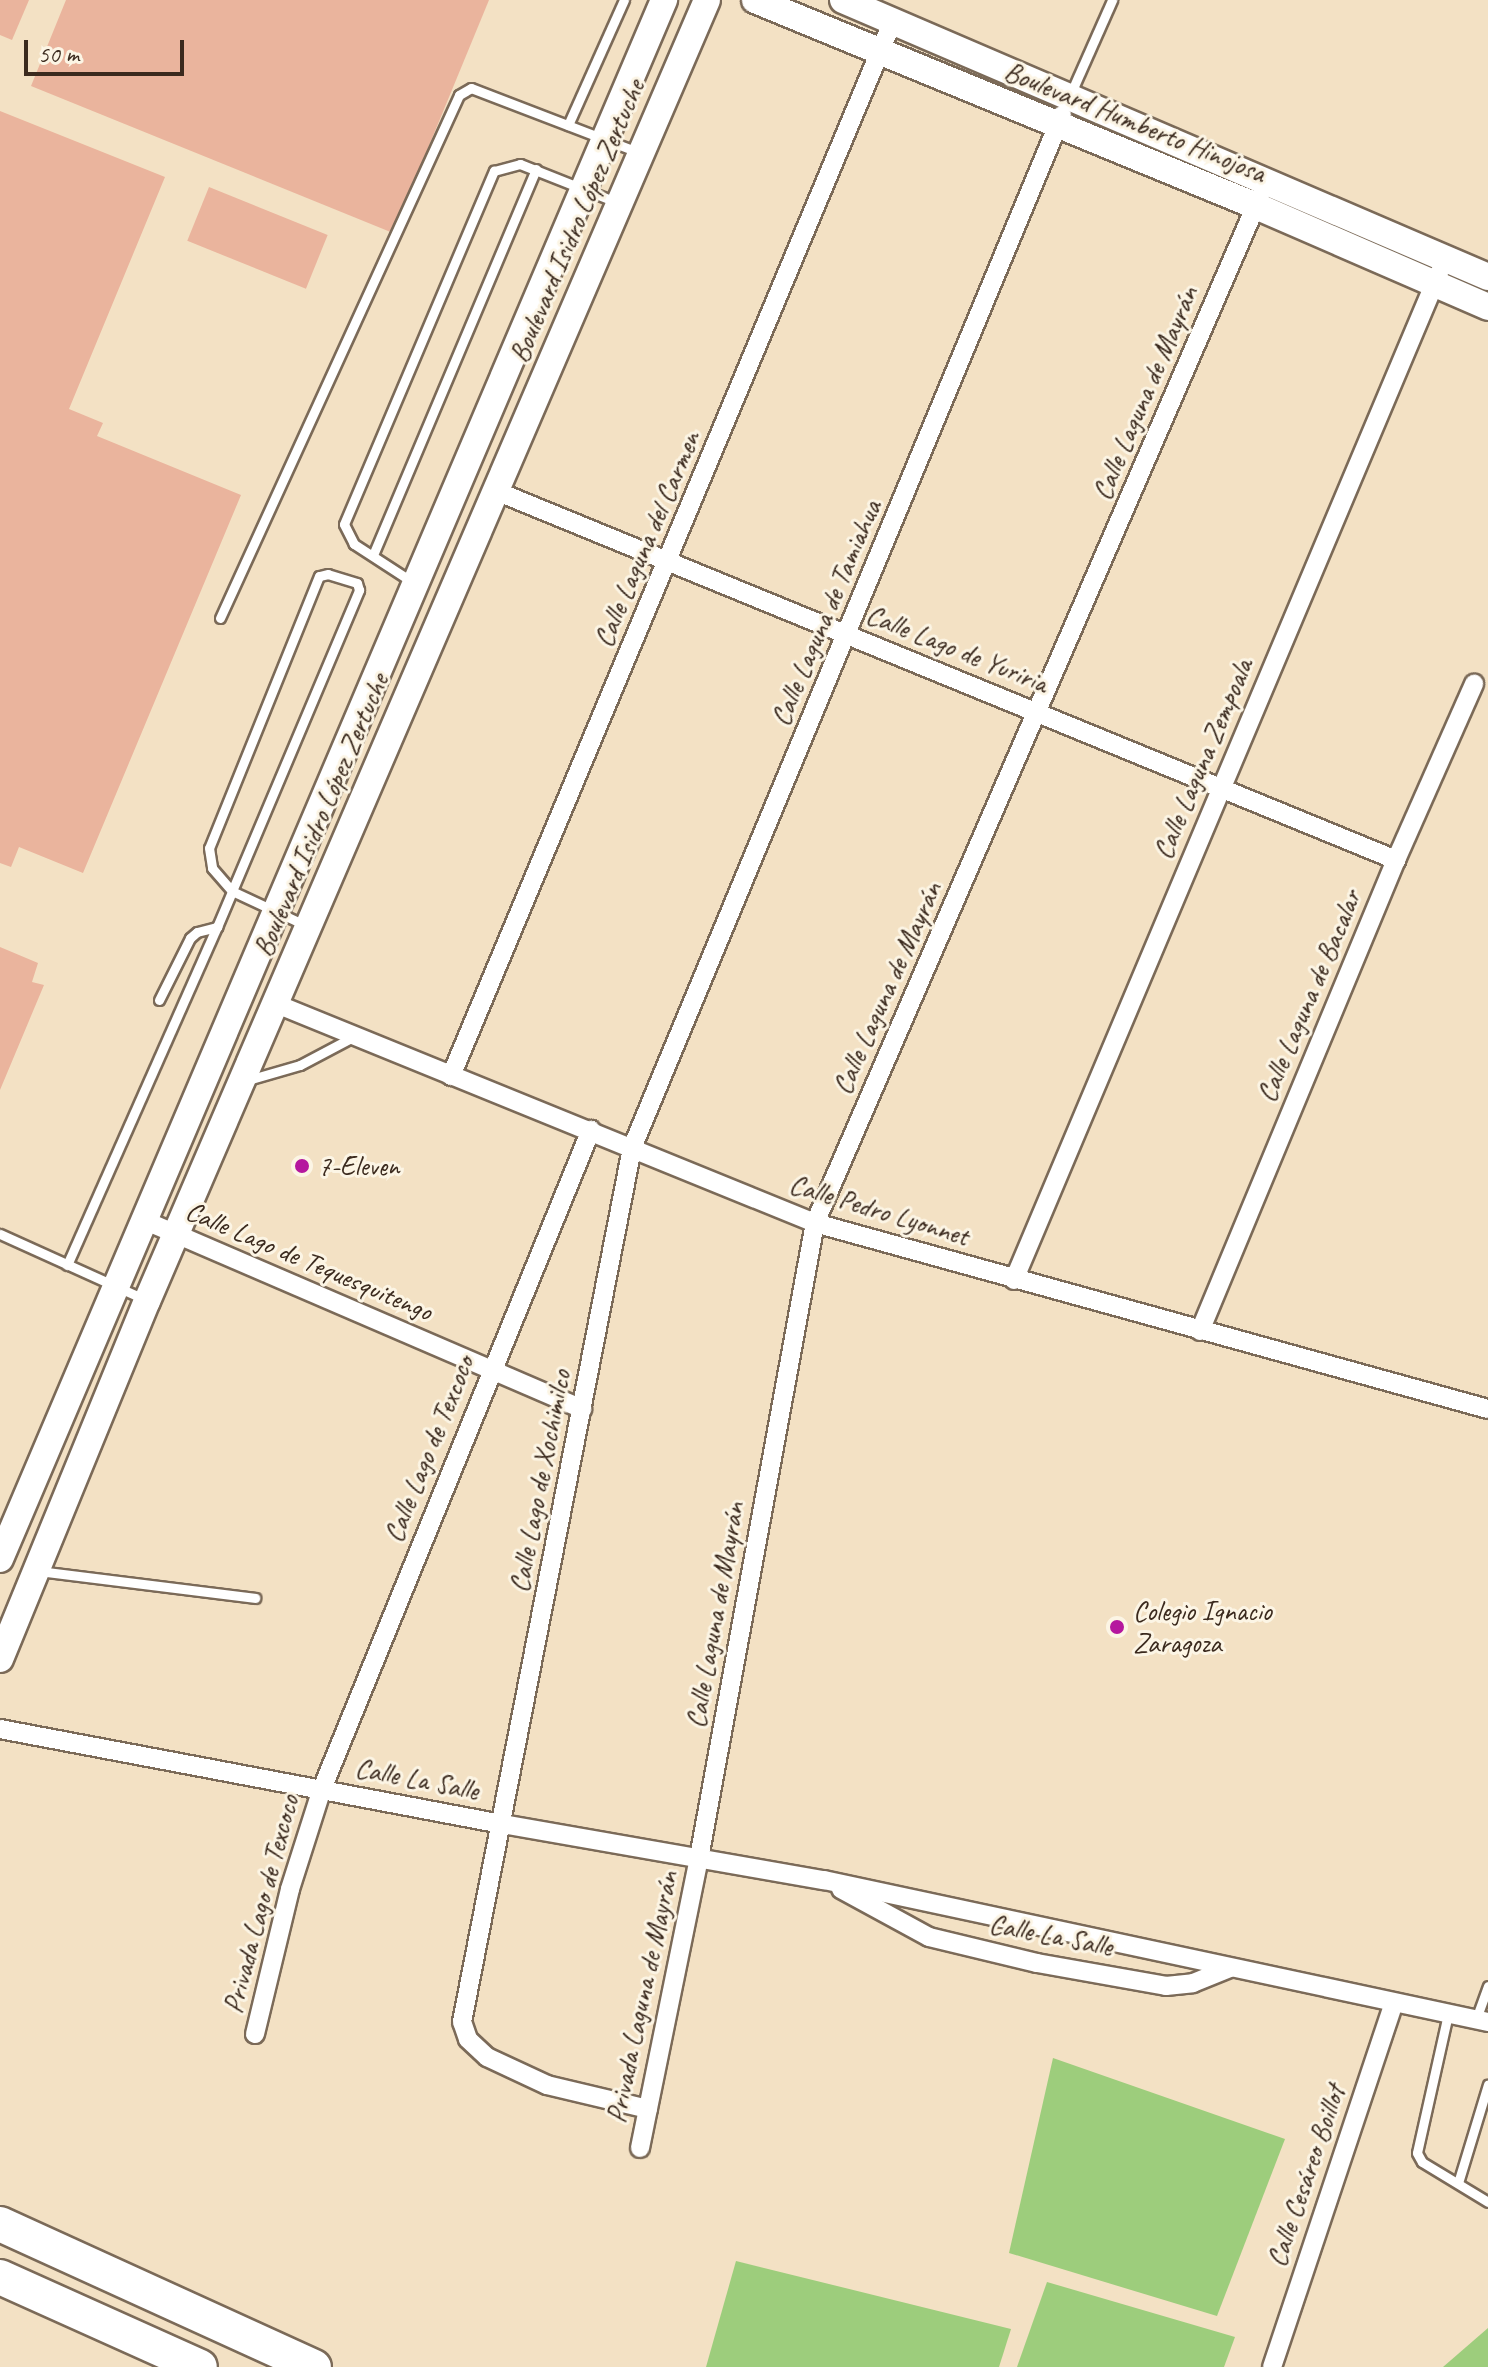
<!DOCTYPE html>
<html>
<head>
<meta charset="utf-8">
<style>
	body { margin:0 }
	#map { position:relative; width:1488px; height:2367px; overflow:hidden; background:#f3e1c4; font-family:Caveat,sans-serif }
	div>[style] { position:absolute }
	.green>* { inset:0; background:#9dcd7c }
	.building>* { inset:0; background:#eab49d; transform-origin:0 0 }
	.roads { filter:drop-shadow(2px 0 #7b6a58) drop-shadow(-2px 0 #7b6a58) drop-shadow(0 2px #7b6a58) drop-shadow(0 -2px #7b6a58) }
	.lane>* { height:9px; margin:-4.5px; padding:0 4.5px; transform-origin:4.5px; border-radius:4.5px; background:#fff }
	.street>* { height:18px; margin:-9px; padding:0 9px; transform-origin:9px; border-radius:9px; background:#fff }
	.secondary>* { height:26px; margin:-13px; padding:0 13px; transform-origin:13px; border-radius:13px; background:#fff }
	.highway>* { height:34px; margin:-17px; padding:0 17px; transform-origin:17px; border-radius:17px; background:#fff }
	.dots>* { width:22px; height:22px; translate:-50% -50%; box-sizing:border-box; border:4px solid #fcf5e5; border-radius:50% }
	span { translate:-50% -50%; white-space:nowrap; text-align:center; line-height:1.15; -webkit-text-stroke:6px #fcf5e5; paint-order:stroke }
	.street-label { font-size:28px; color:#3b2a1e }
	.poi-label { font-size:28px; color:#3b2a1e }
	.left { translate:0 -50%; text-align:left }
	.scale { position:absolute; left:24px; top:40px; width:160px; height:36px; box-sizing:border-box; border:4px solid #3b2a1e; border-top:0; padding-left:10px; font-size:24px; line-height:28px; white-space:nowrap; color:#3b2a1e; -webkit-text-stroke:6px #fcf5e5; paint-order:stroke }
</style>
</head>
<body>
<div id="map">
	<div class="green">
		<div style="clip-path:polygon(1053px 2058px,1285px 2139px,1217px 2316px,1009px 2253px)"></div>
		<div style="clip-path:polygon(736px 2261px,1011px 2329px,999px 2367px,706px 2367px)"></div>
		<div style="clip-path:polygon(1047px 2282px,1235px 2337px,1224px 2367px,1017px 2367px)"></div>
		<div style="clip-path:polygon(1488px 2328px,1488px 2367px,1443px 2367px)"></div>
	</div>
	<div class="building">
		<div style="clip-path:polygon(0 0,29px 0,12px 40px,0 35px)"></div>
		<div style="clip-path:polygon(66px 0,489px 0,393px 233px,31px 86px)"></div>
		<div style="clip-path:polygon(0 111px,165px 177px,69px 409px,103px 423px,97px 436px,241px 495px,83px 873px,19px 847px,11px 867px,0 863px)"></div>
		<div style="left:209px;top:187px;width:128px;height:58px;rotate:22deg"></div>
		<div style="clip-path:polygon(0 947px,38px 963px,32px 982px,44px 985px,0 1090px)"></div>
	</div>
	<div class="roads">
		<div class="lane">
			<div style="left:1070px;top:95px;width:104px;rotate:-66.1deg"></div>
			<div style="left:568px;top:125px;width:137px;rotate:-65.9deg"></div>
			<div style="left:373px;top:555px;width:419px;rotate:-67.1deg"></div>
			<div style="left:414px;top:583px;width:72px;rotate:-147deg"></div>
			<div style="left:354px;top:544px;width:22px;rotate:-117deg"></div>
			<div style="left:344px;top:524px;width:384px;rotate:-67deg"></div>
			<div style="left:494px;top:171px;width:27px;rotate:-15deg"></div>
			<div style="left:520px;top:164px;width:103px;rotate:21.6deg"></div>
			<div style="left:220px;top:618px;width:575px;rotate:-65.44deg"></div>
			<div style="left:459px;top:95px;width:14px;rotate:-30deg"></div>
			<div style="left:471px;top:88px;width:179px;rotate:21deg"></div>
			<div style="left:159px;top:1000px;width:69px;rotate:-63.4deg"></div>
			<div style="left:190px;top:938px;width:9px;rotate:-41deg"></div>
			<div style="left:197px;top:932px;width:21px;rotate:-14deg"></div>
			<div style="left:248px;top:1080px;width:54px;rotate:-16.1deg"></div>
			<div style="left:300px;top:1065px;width:62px;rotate:-27.8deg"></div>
			<div style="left:0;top:1234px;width:158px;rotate:24.3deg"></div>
			<div style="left:67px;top:1265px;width:370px;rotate:-66.1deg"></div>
			<div style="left:217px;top:927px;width:39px;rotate:-67deg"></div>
			<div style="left:232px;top:891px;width:327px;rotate:-67.1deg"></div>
			<div style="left:359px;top:590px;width:7px;rotate:-106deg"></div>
			<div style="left:357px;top:583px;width:30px;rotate:-163deg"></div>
			<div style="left:328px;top:574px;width:9px;rotate:167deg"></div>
			<div style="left:319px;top:576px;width:293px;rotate:112deg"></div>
			<div style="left:209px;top:848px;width:20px;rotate:81deg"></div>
			<div style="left:212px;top:868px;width:30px;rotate:49deg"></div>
			<div style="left:232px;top:891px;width:81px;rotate:25deg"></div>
			<div style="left:39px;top:1571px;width:218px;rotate:7.1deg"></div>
			<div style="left:1448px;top:2014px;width:142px;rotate:102.6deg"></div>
			<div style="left:1417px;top:2153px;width:10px;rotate:61deg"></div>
			<div style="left:1422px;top:2162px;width:77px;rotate:31.2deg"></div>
			<div style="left:1476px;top:2019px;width:35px;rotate:-70deg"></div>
			<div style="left:1458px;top:2183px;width:103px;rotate:-73.1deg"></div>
		</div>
		<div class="street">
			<div style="left:496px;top:491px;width:973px;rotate:22.29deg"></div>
			<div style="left:274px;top:1003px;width:584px;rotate:22.13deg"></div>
			<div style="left:815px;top:1223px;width:698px;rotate:15.45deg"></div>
			<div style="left:451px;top:1076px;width:1142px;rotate:-67.28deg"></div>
			<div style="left:146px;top:1221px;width:475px;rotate:23.3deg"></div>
			<div style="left:1014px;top:1280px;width:1093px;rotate:-67.12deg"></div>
			<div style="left:1200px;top:1331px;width:510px;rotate:-67.41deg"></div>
			<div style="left:1396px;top:860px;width:193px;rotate:-66.1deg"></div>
			<div style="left:0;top:1729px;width:511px;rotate:10.72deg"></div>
			<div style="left:502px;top:1824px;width:327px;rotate:9.9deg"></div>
			<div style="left:824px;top:1880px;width:679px;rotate:12.07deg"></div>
			<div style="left:841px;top:1889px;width:100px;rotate:28.6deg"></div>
			<div style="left:929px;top:1937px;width:111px;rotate:13.5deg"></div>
			<div style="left:1037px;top:1963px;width:131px;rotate:10.1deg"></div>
			<div style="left:1166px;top:1986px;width:27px;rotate:-6deg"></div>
			<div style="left:1193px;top:1983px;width:40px;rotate:-22deg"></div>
			<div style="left:255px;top:2034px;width:149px;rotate:-76.4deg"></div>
			<div style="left:290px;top:1889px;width:105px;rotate:-72.3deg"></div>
			<div style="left:322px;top:1789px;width:712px;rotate:-67.8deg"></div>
			<div style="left:648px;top:2109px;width:104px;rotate:-166.6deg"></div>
			<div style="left:547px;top:2085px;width:66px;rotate:-155deg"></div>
			<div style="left:487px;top:2057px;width:26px;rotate:-137deg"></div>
			<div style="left:468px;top:2039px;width:18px;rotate:-109deg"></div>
			<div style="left:462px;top:2022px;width:890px;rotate:-78.99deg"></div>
			<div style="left:632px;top:1148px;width:1119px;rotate:-67.4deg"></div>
			<div style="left:640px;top:2148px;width:296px;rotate:-78.5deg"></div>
			<div style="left:699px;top:1858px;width:646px;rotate:-79.65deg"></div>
			<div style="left:815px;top:1223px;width:1119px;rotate:-66.57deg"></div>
			<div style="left:1272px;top:2367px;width:384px;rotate:-71.5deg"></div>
		</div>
		<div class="secondary">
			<div style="left:755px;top:0;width:542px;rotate:22.35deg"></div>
			<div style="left:1256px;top:206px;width:253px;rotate:23.5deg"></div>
			<div style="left:843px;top:0;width:702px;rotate:23.24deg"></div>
			<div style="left:0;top:1559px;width:1695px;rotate:-66.93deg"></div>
			<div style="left:0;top:1659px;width:387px;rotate:-67.7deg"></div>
			<div style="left:147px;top:1301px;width:1416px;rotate:-66.71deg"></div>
		</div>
		<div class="highway">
			<div style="left:0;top:2224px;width:345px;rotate:24.5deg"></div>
			<div style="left:0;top:2277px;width:219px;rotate:24.2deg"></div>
		</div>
	</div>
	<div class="dots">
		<div style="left:302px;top:1166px;background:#b5179e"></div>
		<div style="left:1117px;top:1627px;background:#b5179e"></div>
	</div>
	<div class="street-label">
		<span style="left:1135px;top:122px;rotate:22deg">Boulevard Humberto Hinojosa</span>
		<span style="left:577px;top:221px;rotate:-67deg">Boulevard Isidro López Zertuche</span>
		<span style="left:1145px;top:393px;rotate:-67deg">Calle Laguna de Mayrán</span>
		<span style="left:647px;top:539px;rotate:-67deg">Calle Laguna del Carmen</span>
		<span style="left:826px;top:613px;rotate:-67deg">Calle Laguna de Tamiahua</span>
		<span style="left:957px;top:649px;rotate:22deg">Calle Lago de Yuriria</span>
		<span style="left:1203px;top:759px;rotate:-67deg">Calle Laguna Zempoala</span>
		<span style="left:321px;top:815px;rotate:-67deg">Boulevard Isidro López Zertuche</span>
		<span style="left:887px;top:988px;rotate:-66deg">Calle Laguna de Mayrán</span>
		<span style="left:1309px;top:996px;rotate:-67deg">Calle Laguna de Bacalar</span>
		<span style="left:879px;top:1210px;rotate:17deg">Calle Pedro Lyonnet</span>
		<span style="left:309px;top:1261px;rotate:23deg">Calle Lago de Tequesquitengo</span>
		<span style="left:429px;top:1449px;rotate:-68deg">Calle Lago de Texcoco</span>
		<span style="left:540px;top:1481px;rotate:-79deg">Calle Lago de Xochimilco</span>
		<span style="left:715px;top:1615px;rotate:-80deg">Calle Laguna de Mayrán</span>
		<span style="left:417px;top:1779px;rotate:11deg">Calle La Salle</span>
		<span style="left:261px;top:1904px;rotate:-75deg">Privada Lago de Texcoco</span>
		<span style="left:1051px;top:1935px;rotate:11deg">Calle La Salle</span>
		<span style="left:642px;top:1997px;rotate:-78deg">Privada Laguna de Mayrán</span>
		<span style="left:1306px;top:2176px;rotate:-71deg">Calle Cesáreo Boillot</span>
	</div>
	<div class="poi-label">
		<span class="left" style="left:318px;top:1166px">7-Eleven</span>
		<span class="left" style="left:1133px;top:1627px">Colegio Ignacio<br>Zaragoza</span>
	</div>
	<div class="scale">50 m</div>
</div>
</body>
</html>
